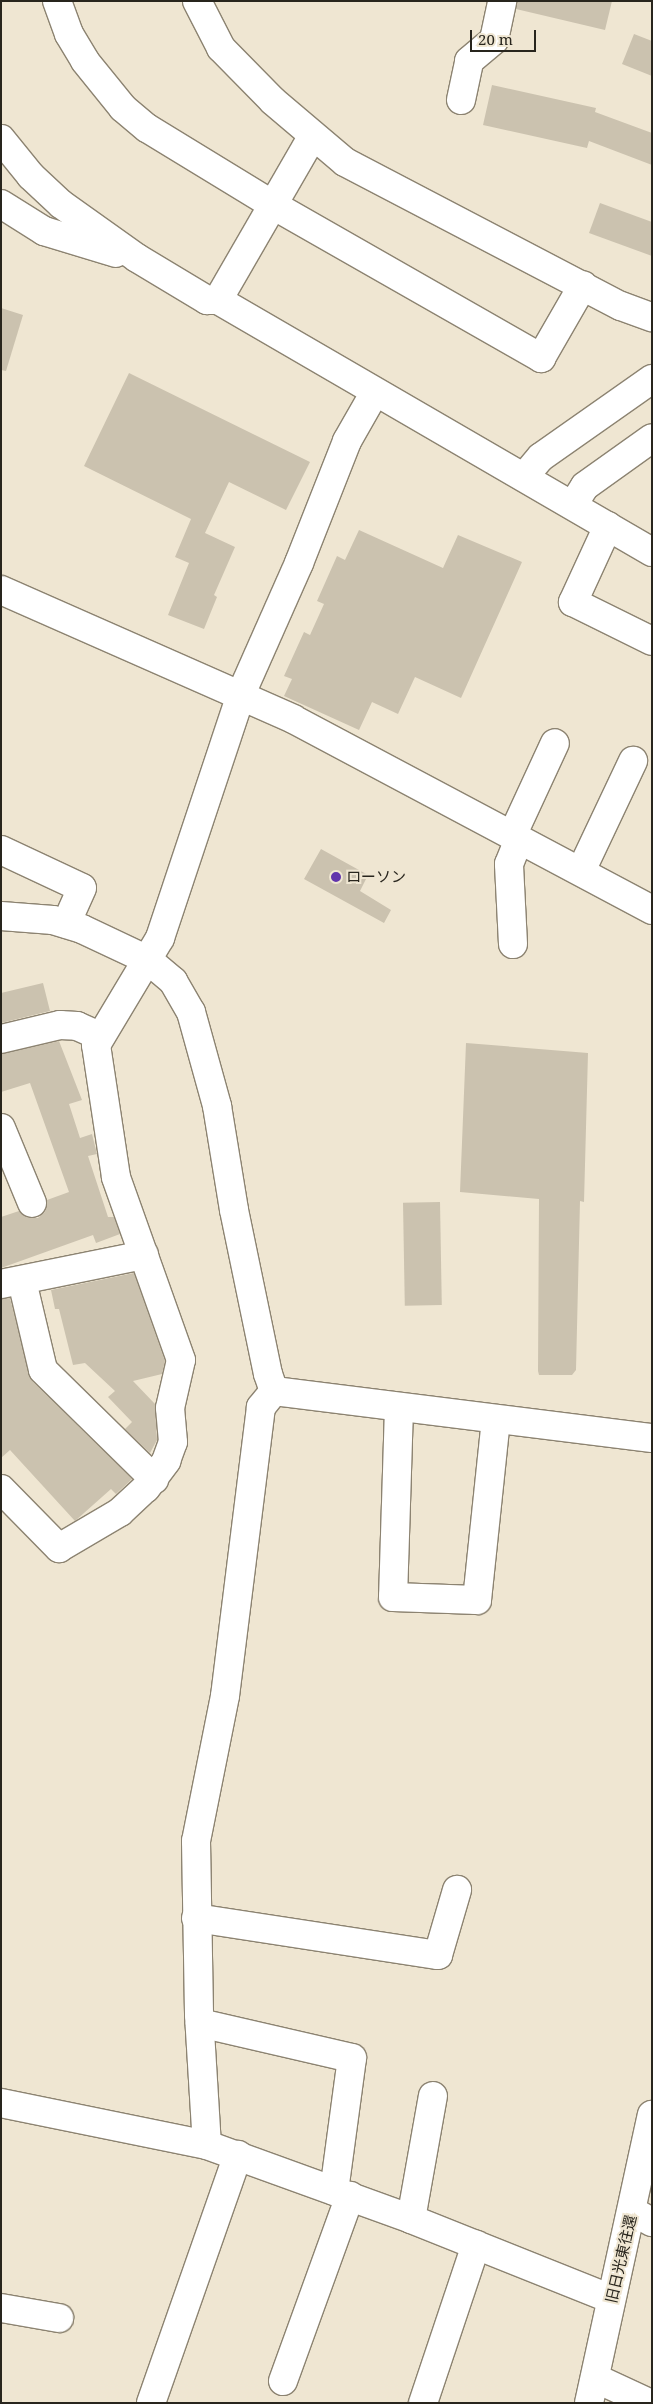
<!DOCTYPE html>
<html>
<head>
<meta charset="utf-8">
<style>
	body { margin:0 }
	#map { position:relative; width:653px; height:2404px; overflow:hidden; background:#efe6d2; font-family:"Noto Serif","Noto Sans JP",serif }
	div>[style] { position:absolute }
	.building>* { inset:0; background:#cbc2af; transform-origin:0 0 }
	.roads { filter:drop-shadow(1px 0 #8c8371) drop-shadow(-1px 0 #8c8371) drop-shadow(0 1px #8c8371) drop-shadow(0 -1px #8c8371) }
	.minor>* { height:28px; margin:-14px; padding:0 14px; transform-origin:14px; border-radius:14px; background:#fff }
	.dots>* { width:14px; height:14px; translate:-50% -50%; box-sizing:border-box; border:2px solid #efe6d2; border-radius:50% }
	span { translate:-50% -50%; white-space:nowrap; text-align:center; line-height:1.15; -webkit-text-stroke:4px #efe6d2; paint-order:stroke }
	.poi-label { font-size:15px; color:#28251d }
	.left { translate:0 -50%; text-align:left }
	.street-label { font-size:15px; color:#28251d }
	.frame { position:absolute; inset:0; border:2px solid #28251d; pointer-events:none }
	.scale { position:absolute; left:470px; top:30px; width:66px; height:22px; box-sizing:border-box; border:2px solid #28251d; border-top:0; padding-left:6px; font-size:15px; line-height:18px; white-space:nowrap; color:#28251d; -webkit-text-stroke:4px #efe6d2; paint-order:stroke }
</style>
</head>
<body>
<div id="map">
	<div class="building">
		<div style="clip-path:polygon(517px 1px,612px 1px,605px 30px,516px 9px)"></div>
		<div style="clip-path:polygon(634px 34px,652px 41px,652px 76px,622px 64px)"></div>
		<div style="clip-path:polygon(492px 85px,596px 108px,595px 112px,652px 133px,652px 165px,589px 141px,587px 148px,483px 125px)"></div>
		<div style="clip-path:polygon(600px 203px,652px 222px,652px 256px,589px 233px)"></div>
		<div style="clip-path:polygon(1px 308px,23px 315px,6px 371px,1px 370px)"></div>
		<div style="clip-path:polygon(129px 373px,310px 462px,286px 510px,229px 482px,205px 533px,235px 547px,214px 595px,217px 597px,204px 629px,168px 615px,189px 563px,175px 557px,191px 519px,84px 466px)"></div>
		<div style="clip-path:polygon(359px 530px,443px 568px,458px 535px,522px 562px,461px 698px,415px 677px,398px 714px,372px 702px,359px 730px,284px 696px,292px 679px,284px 676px,304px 632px,310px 635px,324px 604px,317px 601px,337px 556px,345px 560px)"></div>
		<div style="clip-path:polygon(321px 849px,368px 875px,360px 891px,391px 910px,384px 923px,304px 879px)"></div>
		<div style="clip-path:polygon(43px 983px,50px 1011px,1px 1023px,1px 993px)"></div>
		<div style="clip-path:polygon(59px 1041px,82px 1100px,69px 1104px,80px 1138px,92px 1134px,97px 1154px,88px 1156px,108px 1217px,114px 1217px,120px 1234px,96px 1243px,93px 1235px,1px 1268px,1px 1217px,19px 1211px,29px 1218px,38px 1218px,45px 1212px,47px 1200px,69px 1192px,30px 1083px,1px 1092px,1px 1054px)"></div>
		<div style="clip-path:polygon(466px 1043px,588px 1053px,584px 1202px,580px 1201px,576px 1370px,572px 1375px,539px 1375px,538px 1371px,539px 1199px,460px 1192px)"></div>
		<div style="left:440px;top:1202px;width:103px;height:37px;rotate:89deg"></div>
		<div style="clip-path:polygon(134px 1273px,165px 1361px,162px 1374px,133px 1381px,155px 1404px,157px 1440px,150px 1453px,125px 1429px,132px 1422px,108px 1397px,115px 1391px,85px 1363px,73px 1365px,59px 1309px,55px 1309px,51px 1290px)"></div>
		<div style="clip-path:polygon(10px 1298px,32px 1381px,132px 1479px,116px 1494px,111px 1489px,75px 1521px,10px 1450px,1px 1458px,1px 1299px)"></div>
	</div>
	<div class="roads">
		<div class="minor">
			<div style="left:57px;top:1px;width:35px;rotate:70deg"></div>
			<div style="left:69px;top:34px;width:31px;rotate:59deg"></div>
			<div style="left:85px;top:61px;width:60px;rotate:51deg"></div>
			<div style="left:123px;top:108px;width:31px;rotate:40deg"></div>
			<div style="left:147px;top:128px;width:148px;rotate:31.4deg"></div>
			<div style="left:273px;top:205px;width:309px;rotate:29.7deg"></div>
			<div style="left:541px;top:358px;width:84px;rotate:-60.1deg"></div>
			<div style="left:197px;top:1px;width:53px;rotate:62.9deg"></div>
			<div style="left:221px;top:48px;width:74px;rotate:45.5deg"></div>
			<div style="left:273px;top:101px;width:94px;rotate:40.3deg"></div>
			<div style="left:345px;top:162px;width:311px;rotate:27.6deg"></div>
			<div style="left:621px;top:306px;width:33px;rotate:20deg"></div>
			<div style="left:461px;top:100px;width:40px;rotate:-78deg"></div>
			<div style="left:469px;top:61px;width:33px;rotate:-40deg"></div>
			<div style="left:494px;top:40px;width:40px;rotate:-78deg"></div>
			<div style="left:1px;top:139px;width:48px;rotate:51deg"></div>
			<div style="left:31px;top:176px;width:41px;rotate:43deg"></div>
			<div style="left:61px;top:204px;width:93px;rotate:35.4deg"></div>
			<div style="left:137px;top:258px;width:82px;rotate:31deg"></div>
			<div style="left:207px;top:300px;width:11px"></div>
			<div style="left:218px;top:300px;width:502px;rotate:30.14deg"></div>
			<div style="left:1px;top:204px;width:51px;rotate:32.1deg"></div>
			<div style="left:44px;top:231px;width:75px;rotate:17deg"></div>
			<div style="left:218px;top:300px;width:188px;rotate:-60deg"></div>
			<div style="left:524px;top:477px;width:26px;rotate:-50deg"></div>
			<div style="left:541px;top:457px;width:136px;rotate:-35.1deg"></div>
			<div style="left:573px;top:505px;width:22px;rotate:-58deg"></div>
			<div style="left:585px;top:486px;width:82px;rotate:-35.6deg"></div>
			<div style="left:608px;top:526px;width:84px;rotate:114.7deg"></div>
			<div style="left:573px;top:602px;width:88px;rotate:26.3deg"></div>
			<div style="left:1px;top:590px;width:319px;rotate:23.8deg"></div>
			<div style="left:293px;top:719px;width:407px;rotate:28deg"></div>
			<div style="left:512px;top:836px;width:102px;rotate:-65.2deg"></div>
			<div style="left:1px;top:850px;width:89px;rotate:25.1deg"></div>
			<div style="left:82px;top:888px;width:39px;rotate:114deg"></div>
			<div style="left:581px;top:871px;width:122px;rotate:-64.7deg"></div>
			<div style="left:1px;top:916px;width:52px;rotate:4.4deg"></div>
			<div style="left:53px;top:920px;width:30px;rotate:17deg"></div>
			<div style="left:82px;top:929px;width:73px;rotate:25.2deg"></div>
			<div style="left:148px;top:960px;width:33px;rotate:40deg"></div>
			<div style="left:173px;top:981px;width:36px;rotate:60deg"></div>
			<div style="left:191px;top:1012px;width:98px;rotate:74.5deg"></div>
			<div style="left:217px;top:1106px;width:105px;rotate:80.7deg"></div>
			<div style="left:234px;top:1210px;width:167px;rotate:78.3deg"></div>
			<div style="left:268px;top:1374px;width:18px;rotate:71deg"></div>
			<div style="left:274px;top:1391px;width:21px;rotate:129deg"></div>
			<div style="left:261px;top:1407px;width:291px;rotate:97.1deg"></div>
			<div style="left:225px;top:1696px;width:148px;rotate:101.3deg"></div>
			<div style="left:196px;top:1841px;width:174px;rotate:89deg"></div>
			<div style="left:199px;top:2015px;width:130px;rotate:86.5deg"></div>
			<div style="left:207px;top:2145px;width:217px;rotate:19.9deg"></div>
			<div style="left:411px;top:2219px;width:215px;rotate:21.8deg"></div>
			<div style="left:513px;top:944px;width:80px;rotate:-92.9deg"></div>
			<div style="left:509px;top:864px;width:27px;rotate:-68deg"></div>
			<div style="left:1px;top:1039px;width:61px;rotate:-13.3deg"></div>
			<div style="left:60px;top:1025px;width:17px;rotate:3deg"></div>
			<div style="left:77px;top:1026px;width:24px;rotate:24deg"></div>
			<div style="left:1px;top:1128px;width:81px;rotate:67.5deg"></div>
			<div style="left:22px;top:1281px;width:91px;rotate:76.7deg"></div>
			<div style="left:43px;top:1370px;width:156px;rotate:44.5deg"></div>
			<div style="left:1px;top:1284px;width:146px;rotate:-11.5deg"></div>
			<div style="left:274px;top:1391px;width:381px;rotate:7.1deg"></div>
			<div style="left:399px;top:1408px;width:189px;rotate:91.8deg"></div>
			<div style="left:393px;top:1597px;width:84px;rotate:2deg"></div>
			<div style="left:477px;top:1600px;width:181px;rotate:-84deg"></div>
			<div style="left:1px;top:1489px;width:83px;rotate:45.5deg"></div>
			<div style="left:59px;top:1548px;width:71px;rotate:-30.5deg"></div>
			<div style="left:120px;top:1512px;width:35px;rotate:-43deg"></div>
			<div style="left:146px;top:1488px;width:34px;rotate:-53deg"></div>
			<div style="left:166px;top:1461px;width:20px;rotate:-70deg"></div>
			<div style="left:173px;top:1442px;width:34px;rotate:-95deg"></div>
			<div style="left:170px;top:1408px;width:49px;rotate:-77.1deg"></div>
			<div style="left:181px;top:1360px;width:194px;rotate:-109.6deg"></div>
			<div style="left:116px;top:1177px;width:134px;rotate:-98.6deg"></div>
			<div style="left:96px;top:1045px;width:125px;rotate:-59.1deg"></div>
			<div style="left:160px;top:938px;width:257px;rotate:-71.6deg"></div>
			<div style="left:241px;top:694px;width:143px;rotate:-66.1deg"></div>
			<div style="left:299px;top:563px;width:131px;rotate:-68.5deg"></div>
			<div style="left:347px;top:441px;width:56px;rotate:-60.3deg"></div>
			<div style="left:196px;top:1918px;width:245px;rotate:8.7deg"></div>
			<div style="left:438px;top:1955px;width:68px;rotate:-73.7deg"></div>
			<div style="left:200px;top:2023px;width:156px;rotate:13deg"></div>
			<div style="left:352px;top:2058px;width:134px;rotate:97.7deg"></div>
			<div style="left:1px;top:2103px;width:210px;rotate:11.5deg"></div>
			<div style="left:632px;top:2211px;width:23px;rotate:29deg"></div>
			<div style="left:411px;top:2219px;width:125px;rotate:-79.9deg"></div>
			<div style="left:1px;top:2308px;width:59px;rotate:9.8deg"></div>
			<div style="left:595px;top:2378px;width:60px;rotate:24.8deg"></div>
			<div style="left:283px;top:2381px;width:197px;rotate:-70.1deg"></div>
			<div style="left:151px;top:2403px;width:263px;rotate:-70.7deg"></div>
			<div style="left:423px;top:2403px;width:167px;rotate:-71.5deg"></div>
			<div style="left:589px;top:2403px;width:295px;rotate:-77.7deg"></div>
		</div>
	</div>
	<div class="dots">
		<div style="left:336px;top:877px;background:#6134ac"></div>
	</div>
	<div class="poi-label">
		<span class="left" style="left:346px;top:877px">ローソン</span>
	</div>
	<div class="street-label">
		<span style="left:621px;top:2259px;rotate:-77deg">旧日光東往還</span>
	</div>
	<div class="frame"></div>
	<div class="scale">20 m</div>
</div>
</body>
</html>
